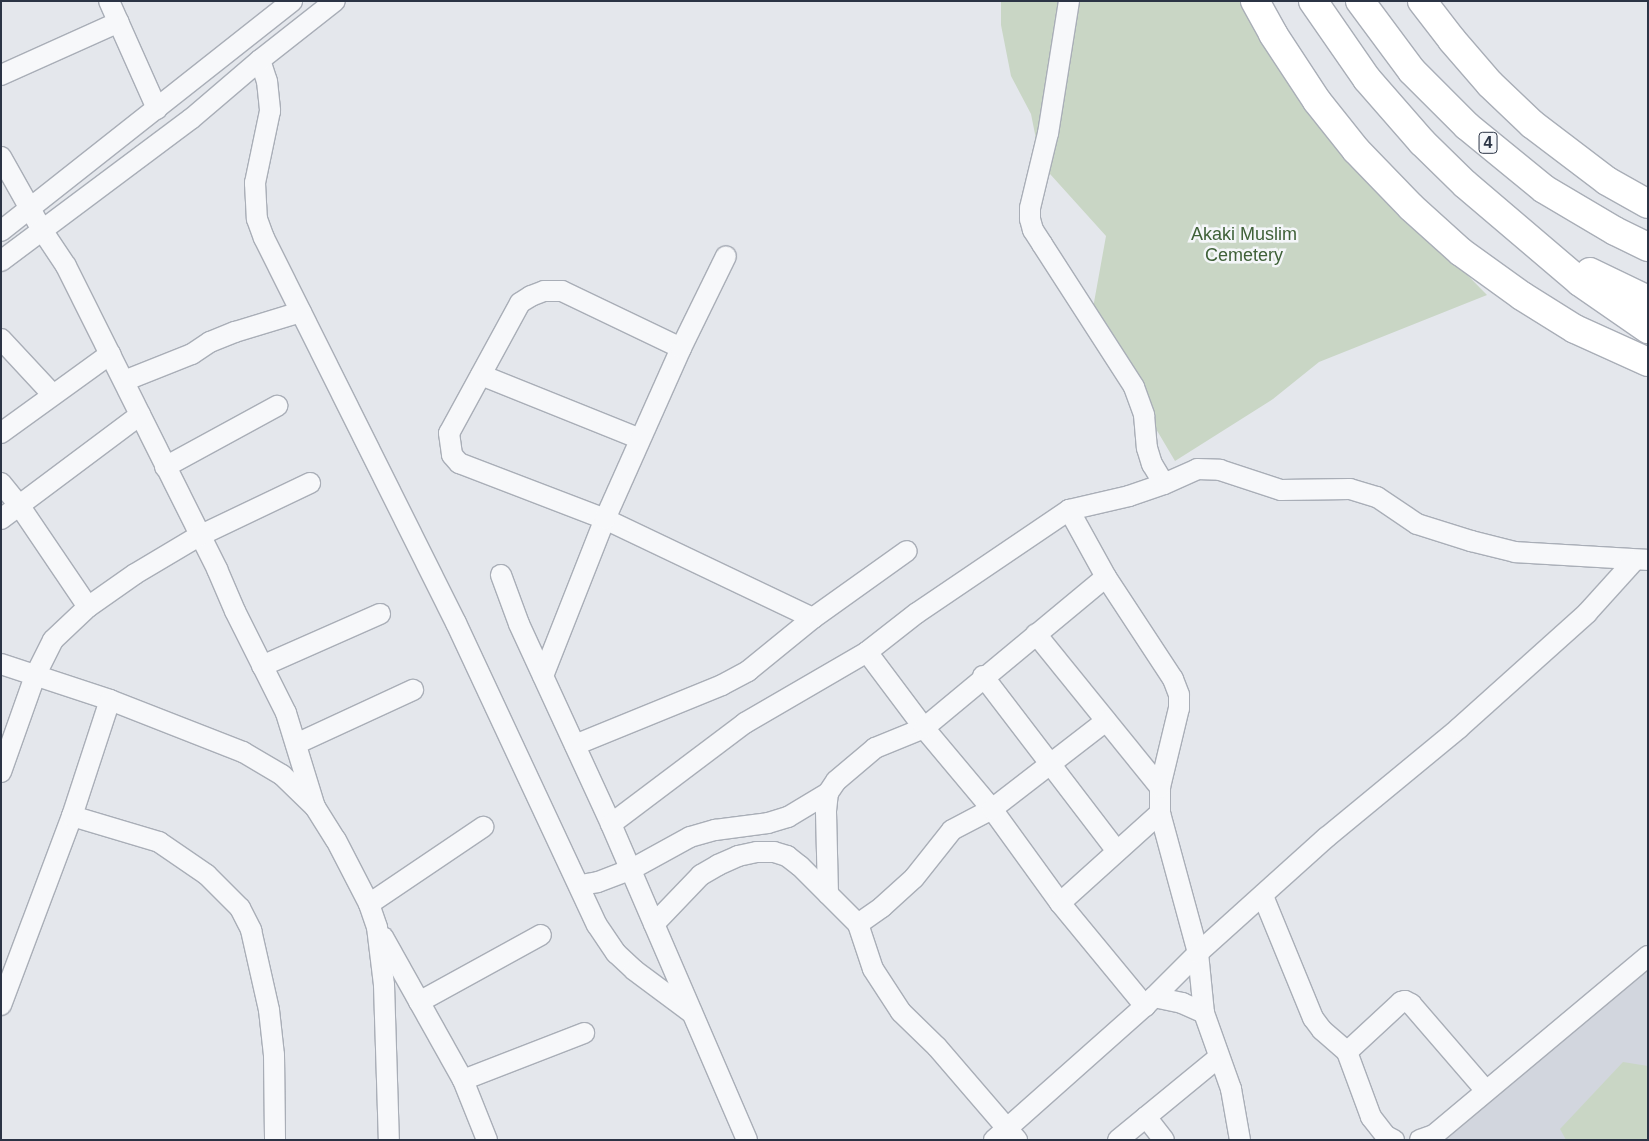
<!DOCTYPE html>
<html>
<head>
<meta charset="utf-8">
<style>
	body { margin:0 }
	#map { position:relative; width:1649px; height:1141px; overflow:hidden; background:#e4e7ec; font-family:Arial,sans-serif }
	div>[style] { position:absolute }
	.built>* { inset:0; background:#d2d6de }
	.green>* { inset:0; background:#c9d6c5 }
	.roads { filter:drop-shadow(1px 0 #a9aeb7) drop-shadow(-1px 0 #a9aeb7) drop-shadow(0 1px #a9aeb7) drop-shadow(0 -1px #a9aeb7) }
	.minor>* { height:20px; margin:-10px; padding:0 10px; transform-origin:10px; border-radius:10px; background:#f7f8fa }
	.highway>* { height:28px; margin:-14px; padding:0 14px; transform-origin:14px; border-radius:14px; background:#fff }
	span { translate:-50% -50%; white-space:nowrap; text-align:center; line-height:1.15; -webkit-text-stroke:5px #f4f6f9; paint-order:stroke }
	.shield-label span { padding:1px 4px; background:#f4f6f9; border:1px solid; border-radius:4px; -webkit-text-stroke-width:0 }
	.shield-label { font-size:16px; color:#2b3445; font-weight:700 }
	.park-label { font-size:18px; color:#3f6138 }
	.frame { position:absolute; inset:0; border:2px solid #2b3445; pointer-events:none }
</style>
</head>
<body>
<div id="map">
	<div class="built">
		<div style="clip-path:polygon(1648px 967px,1648px 1140px,1439px 1140px)"></div>
	</div>
	<div class="green">
		<div style="clip-path:polygon(1001px 1px,1240px 1px,1305px 110px,1487px 295px,1319px 362px,1273px 399px,1175px 461px,1091px 319px,1106px 236px,1041px 164px,1031px 114px,1011px 76px,1001px 25px)"></div>
		<div style="clip-path:polygon(1623px 1062px,1648px 1066px,1648px 1140px,1566px 1140px,1560px 1129px)"></div>
	</div>
	<div class="roads">
		<div class="minor">
			<div style="left:109px;top:1px;width:118px;rotate:66deg"></div>
			<div style="left:1069px;top:1px;width:134px;rotate:99deg"></div>
			<div style="left:1048px;top:133px;width:77px;rotate:103.5deg"></div>
			<div style="left:1030px;top:208px;width:11px;rotate:90deg"></div>
			<div style="left:1030px;top:219px;width:11px;rotate:75deg"></div>
			<div style="left:1033px;top:230px;width:17px;rotate:57deg"></div>
			<div style="left:1042px;top:244px;width:170px;rotate:57.2deg"></div>
			<div style="left:1134px;top:387px;width:30px;rotate:70deg"></div>
			<div style="left:1144px;top:415px;width:33px;rotate:85deg"></div>
			<div style="left:1147px;top:448px;width:17px;rotate:73deg"></div>
			<div style="left:1152px;top:464px;width:23px;rotate:59deg"></div>
			<div style="left:260px;top:60px;width:22px;rotate:72deg"></div>
			<div style="left:267px;top:81px;width:30px;rotate:84deg"></div>
			<div style="left:270px;top:111px;width:74px;rotate:101.8deg"></div>
			<div style="left:255px;top:183px;width:36px;rotate:87deg"></div>
			<div style="left:257px;top:219px;width:20px;rotate:70deg"></div>
			<div style="left:264px;top:238px;width:430px;rotate:63.5deg"></div>
			<div style="left:456px;top:623px;width:333px;rotate:65deg"></div>
			<div style="left:597px;top:925px;width:34px;rotate:56deg"></div>
			<div style="left:616px;top:953px;width:25px;rotate:43deg"></div>
			<div style="left:634px;top:970px;width:72px;rotate:36.6deg"></div>
			<div style="left:1px;top:75px;width:129px;rotate:-24.2deg"></div>
			<div style="left:1px;top:157px;width:84px;rotate:60.7deg"></div>
			<div style="left:42px;top:230px;width:43px;rotate:56.3deg"></div>
			<div style="left:66px;top:266px;width:339px;rotate:63.5deg"></div>
			<div style="left:217px;top:569px;width:46px;rotate:66.8deg"></div>
			<div style="left:235px;top:611px;width:114px;rotate:63.4deg"></div>
			<div style="left:286px;top:713px;width:98px;rotate:72.9deg"></div>
			<div style="left:1px;top:231px;width:371px;rotate:-38.3deg"></div>
			<div style="left:1px;top:261px;width:237px;rotate:-36.8deg"></div>
			<div style="left:191px;top:119px;width:91px;rotate:-40.5deg"></div>
			<div style="left:260px;top:60px;width:95px;rotate:-38.2deg"></div>
			<div style="left:1px;top:339px;width:76px;rotate:47.1deg"></div>
			<div style="left:681px;top:348px;width:132px;rotate:-154.4deg"></div>
			<div style="left:562px;top:291px;width:18px;rotate:180deg"></div>
			<div style="left:544px;top:291px;width:14px;rotate:159deg"></div>
			<div style="left:531px;top:296px;width:13px;rotate:148deg"></div>
			<div style="left:520px;top:303px;width:148px;rotate:118.6deg"></div>
			<div style="left:449px;top:433px;width:22px;rotate:82deg"></div>
			<div style="left:452px;top:455px;width:11px;rotate:49deg"></div>
			<div style="left:459px;top:463px;width:156px;rotate:21deg"></div>
			<div style="left:605px;top:519px;width:230px;rotate:25.5deg"></div>
			<div style="left:481px;top:375px;width:171px;rotate:21.9deg"></div>
			<div style="left:124px;top:381px;width:73px;rotate:-21.7deg"></div>
			<div style="left:192px;top:354px;width:22px;rotate:-34deg"></div>
			<div style="left:210px;top:342px;width:27px;rotate:-22deg"></div>
			<div style="left:235px;top:332px;width:69px;rotate:-16.9deg"></div>
			<div style="left:1px;top:433px;width:135px;rotate:-35.9deg"></div>
			<div style="left:165px;top:467px;width:128px;rotate:-28.6deg"></div>
			<div style="left:1px;top:483px;width:28px;rotate:51deg"></div>
			<div style="left:19px;top:505px;width:123px;rotate:55.9deg"></div>
			<div style="left:1069px;top:510px;width:77px;rotate:61.1deg"></div>
			<div style="left:1106px;top:577px;width:122px;rotate:56.7deg"></div>
			<div style="left:1173px;top:679px;width:17px;rotate:69deg"></div>
			<div style="left:1179px;top:695px;width:13px;rotate:90deg"></div>
			<div style="left:1179px;top:708px;width:81px;rotate:103.5deg"></div>
			<div style="left:1160px;top:787px;width:26px;rotate:90deg"></div>
			<div style="left:1160px;top:813px;width:145px;rotate:74.8deg"></div>
			<div style="left:1198px;top:953px;width:60px;rotate:84.3deg"></div>
			<div style="left:1204px;top:1013px;width:81px;rotate:70.4deg"></div>
			<div style="left:1231px;top:1089px;width:52px;rotate:80deg"></div>
			<div style="left:1px;top:519px;width:174px;rotate:-36.8deg"></div>
			<div style="left:501px;top:575px;width:52px;rotate:69.8deg"></div>
			<div style="left:519px;top:624px;width:220px;rotate:65.3deg"></div>
			<div style="left:1036px;top:634px;width:197px;rotate:51deg"></div>
			<div style="left:867px;top:652px;width:95px;rotate:53.1deg"></div>
			<div style="left:924px;top:728px;width:106px;rotate:50deg"></div>
			<div style="left:992px;top:809px;width:116px;rotate:54.1deg"></div>
			<div style="left:1060px;top:903px;width:134px;rotate:50.5deg"></div>
			<div style="left:1px;top:664px;width:115px;rotate:18.3deg"></div>
			<div style="left:110px;top:700px;width:143px;rotate:21.4deg"></div>
			<div style="left:243px;top:752px;width:45px;rotate:30.5deg"></div>
			<div style="left:282px;top:775px;width:46px;rotate:44.1deg"></div>
			<div style="left:315px;top:807px;width:39px;rotate:58deg"></div>
			<div style="left:336px;top:840px;width:72px;rotate:62.7deg"></div>
			<div style="left:369px;top:904px;width:24px;rotate:71deg"></div>
			<div style="left:377px;top:927px;width:58px;rotate:83.1deg"></div>
			<div style="left:384px;top:985px;width:155px;rotate:88.2deg"></div>
			<div style="left:262px;top:666px;width:129px;rotate:-23.8deg"></div>
			<div style="left:543px;top:676px;width:169px;rotate:-68.5deg"></div>
			<div style="left:605px;top:519px;width:187px;rotate:-66deg"></div>
			<div style="left:681px;top:348px;width:102px;rotate:-63.9deg"></div>
			<div style="left:983px;top:676px;width:220px;rotate:52.6deg"></div>
			<div style="left:296px;top:744px;width:129px;rotate:-24.8deg"></div>
			<div style="left:575px;top:745px;width:159px;rotate:-22.2deg"></div>
			<div style="left:722px;top:685px;width:30px;rotate:-28deg"></div>
			<div style="left:748px;top:671px;width:84px;rotate:-39.2deg"></div>
			<div style="left:813px;top:618px;width:115px;rotate:-35.5deg"></div>
			<div style="left:1px;top:772px;width:102px;rotate:-70.5deg"></div>
			<div style="left:35px;top:676px;width:40px;rotate:-63.4deg"></div>
			<div style="left:53px;top:640px;width:48px;rotate:-43.3deg"></div>
			<div style="left:88px;top:607px;width:57px;rotate:-35.1deg"></div>
			<div style="left:135px;top:574px;width:74px;rotate:-30.7deg"></div>
			<div style="left:199px;top:536px;width:123px;rotate:-25.5deg"></div>
			<div style="left:72px;top:816px;width:91px;rotate:16.6deg"></div>
			<div style="left:159px;top:842px;width:58px;rotate:34.5deg"></div>
			<div style="left:207px;top:875px;width:47px;rotate:45deg"></div>
			<div style="left:240px;top:908px;width:25px;rotate:63deg"></div>
			<div style="left:251px;top:930px;width:82px;rotate:77.3deg"></div>
			<div style="left:269px;top:1010px;width:45px;rotate:83.7deg"></div>
			<div style="left:274px;top:1055px;width:85px;rotate:89.3deg"></div>
			<div style="left:581px;top:885px;width:17px;rotate:-10deg"></div>
			<div style="left:598px;top:882px;width:34px;rotate:-21deg"></div>
			<div style="left:630px;top:870px;width:68px;rotate:-28.8deg"></div>
			<div style="left:690px;top:837px;width:26px;rotate:-16deg"></div>
			<div style="left:715px;top:830px;width:53px;rotate:-7.5deg"></div>
			<div style="left:768px;top:823px;width:21px;rotate:-17deg"></div>
			<div style="left:788px;top:817px;width:47px;rotate:-31deg"></div>
			<div style="left:828px;top:894px;width:83px;rotate:-91.4deg"></div>
			<div style="left:826px;top:811px;width:18px;rotate:-84deg"></div>
			<div style="left:828px;top:793px;width:14px;rotate:-56deg"></div>
			<div style="left:836px;top:781px;width:51px;rotate:-40.2deg"></div>
			<div style="left:875px;top:748px;width:53px;rotate:-22.2deg"></div>
			<div style="left:924px;top:728px;width:236px;rotate:-39.7deg"></div>
			<div style="left:1263px;top:896px;width:132px;rotate:67.7deg"></div>
			<div style="left:1313px;top:1018px;width:15px;rotate:53deg"></div>
			<div style="left:1322px;top:1030px;width:33px;rotate:41deg"></div>
			<div style="left:1347px;top:1052px;width:69px;rotate:69.7deg"></div>
			<div style="left:1371px;top:1117px;width:24px;rotate:52deg"></div>
			<div style="left:1386px;top:1136px;width:9px;rotate:27deg"></div>
			<div style="left:1060px;top:903px;width:135px;rotate:-42deg"></div>
			<div style="left:369px;top:904px;width:138px;rotate:-34deg"></div>
			<div style="left:654px;top:924px;width:68px;rotate:-46.2deg"></div>
			<div style="left:701px;top:875px;width:20px;rotate:-30deg"></div>
			<div style="left:718px;top:865px;width:22px;rotate:-24deg"></div>
			<div style="left:738px;top:856px;width:19px;rotate:-12deg"></div>
			<div style="left:757px;top:852px;width:17px"></div>
			<div style="left:774px;top:852px;width:14px;rotate:17deg"></div>
			<div style="left:787px;top:856px;width:16px;rotate:38deg"></div>
			<div style="left:800px;top:866px;width:82px;rotate:45deg"></div>
			<div style="left:858px;top:924px;width:47px;rotate:71.6deg"></div>
			<div style="left:873px;top:969px;width:51px;rotate:56.9deg"></div>
			<div style="left:901px;top:1012px;width:50px;rotate:44.2deg"></div>
			<div style="left:937px;top:1047px;width:123px;rotate:49.3deg"></div>
			<div style="left:858px;top:924px;width:29px;rotate:-35deg"></div>
			<div style="left:882px;top:907px;width:43px;rotate:-42.2deg"></div>
			<div style="left:914px;top:878px;width:61px;rotate:-51.6deg"></div>
			<div style="left:952px;top:830px;width:45px;rotate:-27.7deg"></div>
			<div style="left:992px;top:809px;width:144px;rotate:-37.7deg"></div>
			<div style="left:383px;top:937px;width:164px;rotate:60.8deg"></div>
			<div style="left:463px;top:1080px;width:65px;rotate:68.2deg"></div>
			<div style="left:1154px;top:997px;width:29px;rotate:12deg"></div>
			<div style="left:1182px;top:1003px;width:24px;rotate:24deg"></div>
			<div style="left:419px;top:1002px;width:139px;rotate:-28.8deg"></div>
			<div style="left:1px;top:1005px;width:202px;rotate:-69.4deg"></div>
			<div style="left:72px;top:816px;width:122px;rotate:-71.9deg"></div>
			<div style="left:1347px;top:1052px;width:74px;rotate:-42.8deg"></div>
			<div style="left:1401px;top:1002px;width:4px;rotate:-14deg"></div>
			<div style="left:1405px;top:1001px;width:7px;rotate:27deg"></div>
			<div style="left:1411px;top:1004px;width:115px;rotate:49.2deg"></div>
			<div style="left:463px;top:1080px;width:130px;rotate:-21.2deg"></div>
			<div style="left:1146px;top:1117px;width:29px;rotate:52deg"></div>
			<div style="left:747px;top:1140px;width:344px;rotate:-113.3deg"></div>
			<div style="left:611px;top:824px;width:168px;rotate:-37deg"></div>
			<div style="left:745px;top:723px;width:141px;rotate:-30.2deg"></div>
			<div style="left:867px;top:652px;width:63px;rotate:-38deg"></div>
			<div style="left:917px;top:613px;width:184px;rotate:-34.1deg"></div>
			<div style="left:1069px;top:510px;width:62px;rotate:-13.1deg"></div>
			<div style="left:1129px;top:496px;width:37px;rotate:-19deg"></div>
			<div style="left:1164px;top:484px;width:36px;rotate:-24deg"></div>
			<div style="left:1197px;top:469px;width:23px;rotate:2deg"></div>
			<div style="left:1220px;top:470px;width:64px;rotate:18.2deg"></div>
			<div style="left:1281px;top:490px;width:69px;rotate:-0.8deg"></div>
			<div style="left:1350px;top:489px;width:28px;rotate:17deg"></div>
			<div style="left:1377px;top:497px;width:48px;rotate:34deg"></div>
			<div style="left:1417px;top:524px;width:57px;rotate:17.5deg"></div>
			<div style="left:1471px;top:541px;width:45px;rotate:14deg"></div>
			<div style="left:1515px;top:552px;width:133px;rotate:3.4deg"></div>
			<div style="left:994px;top:1140px;width:202px;rotate:-41.6deg"></div>
			<div style="left:1145px;top:1006px;width:75px;rotate:-45deg"></div>
			<div style="left:1198px;top:953px;width:173px;rotate:-42deg"></div>
			<div style="left:1327px;top:837px;width:171px;rotate:-39.5deg"></div>
			<div style="left:1459px;top:728px;width:172px;rotate:-41.9deg"></div>
			<div style="left:1587px;top:613px;width:70px;rotate:-47.9deg"></div>
			<div style="left:1118px;top:1140px;width:129px;rotate:-39.4deg"></div>
			<div style="left:1420px;top:1140px;width:15px;rotate:-20deg"></div>
			<div style="left:1434px;top:1135px;width:279px;rotate:-39.9deg"></div>
		</div>
		<div class="highway">
			<div style="left:1255px;top:1px;width:38px;rotate:61deg"></div>
			<div style="left:1273px;top:34px;width:80px;rotate:56.7deg"></div>
			<div style="left:1317px;top:101px;width:63px;rotate:51.5deg"></div>
			<div style="left:1356px;top:150px;width:79px;rotate:46deg"></div>
			<div style="left:1411px;top:207px;width:67px;rotate:42deg"></div>
			<div style="left:1461px;top:252px;width:75px;rotate:35.8deg"></div>
			<div style="left:1522px;top:296px;width:62px;rotate:31.9deg"></div>
			<div style="left:1575px;top:329px;width:80px;rotate:24.3deg"></div>
			<div style="left:1313px;top:1px;width:95px;rotate:55.3deg"></div>
			<div style="left:1367px;top:79px;width:84px;rotate:48.9deg"></div>
			<div style="left:1422px;top:142px;width:60px;rotate:44.3deg"></div>
			<div style="left:1465px;top:184px;width:151px;rotate:40.4deg"></div>
			<div style="left:1580px;top:282px;width:83px;rotate:34.7deg"></div>
			<div style="left:1360px;top:1px;width:87px;rotate:53.4deg"></div>
			<div style="left:1412px;top:71px;width:78px;rotate:45deg"></div>
			<div style="left:1467px;top:126px;width:99px;rotate:39.3deg"></div>
			<div style="left:1544px;top:189px;width:82px;rotate:30.6deg"></div>
			<div style="left:1615px;top:231px;width:37px;rotate:26deg"></div>
			<div style="left:1422px;top:1px;width:49px;rotate:52.4deg"></div>
			<div style="left:1452px;top:40px;width:58px;rotate:49.2deg"></div>
			<div style="left:1490px;top:84px;width:58px;rotate:43.6deg"></div>
			<div style="left:1532px;top:124px;width:94px;rotate:37.2deg"></div>
			<div style="left:1607px;top:181px;width:47px;rotate:29.3deg"></div>
			<div style="left:1590px;top:272px;width:64px;rotate:25.8deg"></div>
		</div>
	</div>
	<div class="shield-label">
		<span style="left:1488px;top:143px">4</span>
	</div>
	<div class="park-label">
		<span style="left:1244px;top:245px">Akaki Muslim<br>Cemetery</span>
	</div>
	<div class="frame"></div>
</div>
</body>
</html>
